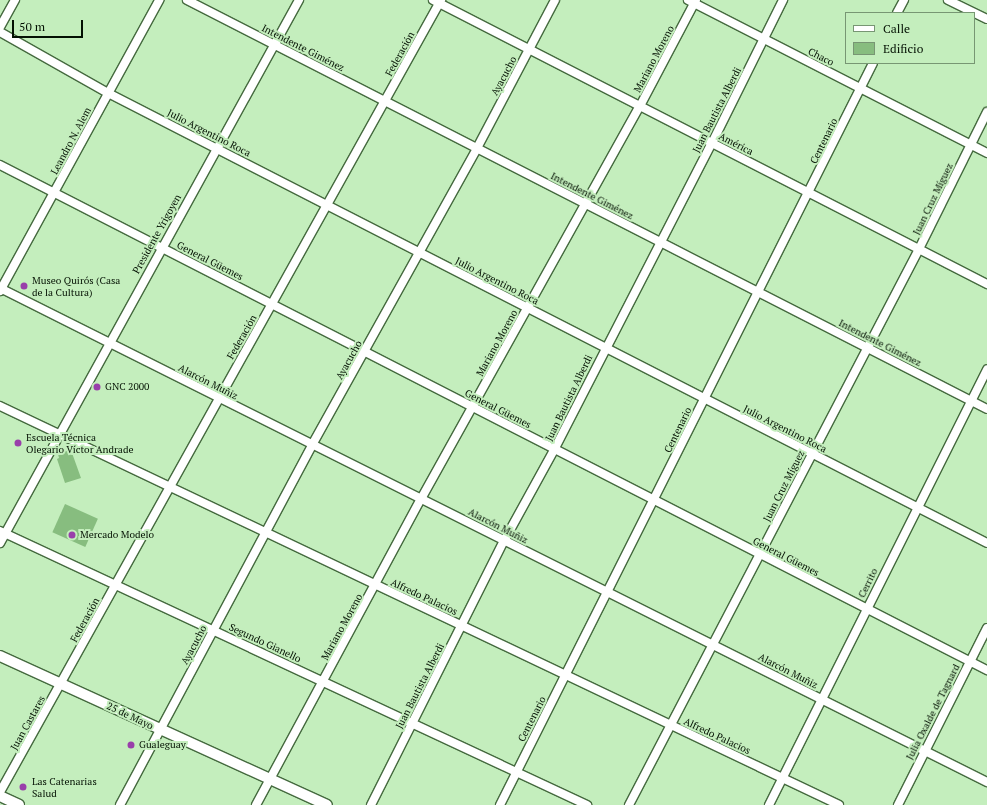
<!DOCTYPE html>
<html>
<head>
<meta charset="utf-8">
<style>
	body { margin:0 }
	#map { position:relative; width:987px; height:805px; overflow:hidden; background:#c4eebd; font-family:"PT Serif",serif }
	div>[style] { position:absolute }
	.building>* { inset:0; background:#87bd7f; transform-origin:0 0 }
	.roads { filter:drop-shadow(1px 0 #456a3f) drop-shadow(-1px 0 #456a3f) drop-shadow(0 1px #456a3f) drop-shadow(0 -1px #456a3f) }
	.minor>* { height:8px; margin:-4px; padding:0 4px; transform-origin:4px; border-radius:4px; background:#fff }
	.tertiary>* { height:10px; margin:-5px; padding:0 5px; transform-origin:5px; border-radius:5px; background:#fff }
	.dots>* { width:11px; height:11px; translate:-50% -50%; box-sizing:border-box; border:2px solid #c4eebd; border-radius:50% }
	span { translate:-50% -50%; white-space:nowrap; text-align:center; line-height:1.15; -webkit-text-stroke:4px #c4eebd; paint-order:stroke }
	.street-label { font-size:10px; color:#041103 }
	.poi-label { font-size:10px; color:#041103 }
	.left { translate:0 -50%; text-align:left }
	.legend { position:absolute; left:845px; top:12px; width:130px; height:52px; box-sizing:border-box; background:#c4eebd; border:1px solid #779673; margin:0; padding:5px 7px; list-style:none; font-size:12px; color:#041103 }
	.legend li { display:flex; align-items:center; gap:8px; height:20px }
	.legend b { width:20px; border:1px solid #779673 }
	.scale { position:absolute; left:12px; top:20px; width:71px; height:18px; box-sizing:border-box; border:2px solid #041103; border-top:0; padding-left:5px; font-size:12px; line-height:14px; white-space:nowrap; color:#041103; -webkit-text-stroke:3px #c4eebd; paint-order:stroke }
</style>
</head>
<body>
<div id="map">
	<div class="building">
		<div style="clip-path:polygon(69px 450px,70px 454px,72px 453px,81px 478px,65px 483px,57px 459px,59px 458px,58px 454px)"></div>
		<div style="left:65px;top:504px;width:36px;height:31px;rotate:24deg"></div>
	</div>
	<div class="roads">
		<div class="minor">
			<div style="left:187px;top:0;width:898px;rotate:27.08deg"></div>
			<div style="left:433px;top:0;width:623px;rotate:27.14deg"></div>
			<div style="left:688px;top:0;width:336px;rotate:27.1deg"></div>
			<div style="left:948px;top:0;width:43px;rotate:26deg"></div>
			<div style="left:897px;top:13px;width:15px;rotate:-62deg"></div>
			<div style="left:0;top:27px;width:31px;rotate:-61deg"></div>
			<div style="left:0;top:32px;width:124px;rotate:29.5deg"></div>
			<div style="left:108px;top:93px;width:987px;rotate:27.11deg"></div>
			<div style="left:0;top:165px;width:1109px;rotate:27.1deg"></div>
			<div style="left:0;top:288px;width:1104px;rotate:26.59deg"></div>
			<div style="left:0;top:291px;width:332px;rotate:-61.3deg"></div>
			<div style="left:0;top:406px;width:929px;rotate:25.43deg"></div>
			<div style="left:0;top:531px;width:648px;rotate:25.02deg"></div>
			<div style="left:0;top:543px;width:620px;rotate:-61.16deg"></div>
			<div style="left:0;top:792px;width:907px;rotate:-60.89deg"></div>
			<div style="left:120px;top:805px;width:408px;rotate:-61.9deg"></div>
			<div style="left:312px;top:445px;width:340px;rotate:-60.9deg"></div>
			<div style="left:477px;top:148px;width:167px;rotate:-62.2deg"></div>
			<div style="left:256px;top:805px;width:348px;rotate:-61.7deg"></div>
			<div style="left:421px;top:499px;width:450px;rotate:-60.9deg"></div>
			<div style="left:640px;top:106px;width:120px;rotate:-62.2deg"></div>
			<div style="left:371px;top:805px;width:296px;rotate:-63.3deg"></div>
			<div style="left:504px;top:541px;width:104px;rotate:-61.2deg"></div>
			<div style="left:554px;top:450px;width:345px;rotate:-62.8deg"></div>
			<div style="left:712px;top:143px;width:160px;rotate:-63.6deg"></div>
			<div style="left:500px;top:805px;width:830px;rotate:-63.31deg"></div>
			<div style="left:629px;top:805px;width:627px;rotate:-62.45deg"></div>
			<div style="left:919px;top:249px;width:153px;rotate:-63.6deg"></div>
			<div style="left:769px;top:805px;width:487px;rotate:-63.4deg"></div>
			<div style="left:898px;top:805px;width:198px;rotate:-63.3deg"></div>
		</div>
		<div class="tertiary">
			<div style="left:0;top:656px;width:359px;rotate:24.5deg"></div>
			<div style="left:0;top:796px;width:21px;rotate:25deg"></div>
		</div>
	</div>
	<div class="dots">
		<div style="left:24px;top:286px;background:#993faa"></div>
		<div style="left:97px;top:387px;background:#993faa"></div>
		<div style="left:18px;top:443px;background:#993faa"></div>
		<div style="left:72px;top:535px;background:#993faa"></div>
		<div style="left:131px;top:745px;background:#993faa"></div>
		<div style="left:23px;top:787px;background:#993faa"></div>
	</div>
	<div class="street-label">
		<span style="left:303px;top:48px;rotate:27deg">Intendente Giménez</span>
		<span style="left:400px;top:54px;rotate:-61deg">Federación</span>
		<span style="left:821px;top:57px;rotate:27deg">Chaco</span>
		<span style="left:654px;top:59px;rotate:-62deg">Mariano Moreno</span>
		<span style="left:504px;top:76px;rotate:-62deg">Ayacucho</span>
		<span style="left:717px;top:110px;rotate:-63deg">Juan Bautista Alberdi</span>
		<span style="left:209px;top:133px;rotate:27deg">Julio Argentino Roca</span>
		<span style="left:71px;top:141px;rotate:-62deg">Leandro N. Alem</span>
		<span style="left:824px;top:141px;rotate:-64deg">Centenario</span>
		<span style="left:736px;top:144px;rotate:27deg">América</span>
		<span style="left:592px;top:196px;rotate:27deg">Intendente Giménez</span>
		<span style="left:933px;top:199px;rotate:-64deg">Juan Cruz Míguez</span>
		<span style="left:157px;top:234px;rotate:-61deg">Presidente Yrigoyen</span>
		<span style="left:210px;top:261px;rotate:27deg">General Güemes</span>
		<span style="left:497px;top:281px;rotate:27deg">Julio Argentino Roca</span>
		<span style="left:242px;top:337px;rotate:-60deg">Federación</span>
		<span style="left:497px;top:343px;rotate:-61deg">Mariano Moreno</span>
		<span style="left:880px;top:343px;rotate:27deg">Intendente Giménez</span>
		<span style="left:349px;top:360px;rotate:-61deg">Ayacucho</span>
		<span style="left:208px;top:382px;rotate:27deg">Alarcón Muñiz</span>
		<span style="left:569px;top:398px;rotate:-64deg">Juan Bautista Alberdi</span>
		<span style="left:498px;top:409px;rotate:27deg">General Güemes</span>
		<span style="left:785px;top:429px;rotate:27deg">Julio Argentino Roca</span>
		<span style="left:678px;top:430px;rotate:-64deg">Centenario</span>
		<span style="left:784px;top:486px;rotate:-63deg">Juan Cruz Míguez</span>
		<span style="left:498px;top:526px;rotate:27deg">Alarcón Muñiz</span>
		<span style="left:786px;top:557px;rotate:27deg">General Güemes</span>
		<span style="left:868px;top:583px;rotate:-64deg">Cerrito</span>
		<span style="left:424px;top:597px;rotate:25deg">Alfredo Palacios</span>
		<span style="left:85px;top:620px;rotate:-61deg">Federación</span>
		<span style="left:342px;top:627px;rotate:-61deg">Mariano Moreno</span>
		<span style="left:265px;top:643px;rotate:25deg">Segundo Gianello</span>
		<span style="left:194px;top:645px;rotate:-62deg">Ayacucho</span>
		<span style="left:788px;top:671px;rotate:27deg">Alarcón Muñiz</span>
		<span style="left:420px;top:686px;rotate:-63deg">Juan Bautista Alberdi</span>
		<span style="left:933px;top:712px;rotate:-63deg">Julia Oxalde de Tagnard</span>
		<span style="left:130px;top:716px;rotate:25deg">25 de Mayo</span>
		<span style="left:532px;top:719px;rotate:-63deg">Centenario</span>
		<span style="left:28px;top:723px;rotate:-61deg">Juan Castares</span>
		<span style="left:717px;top:736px;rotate:25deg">Alfredo Palacios</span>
	</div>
	<div class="poi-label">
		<span class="left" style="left:32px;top:286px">Museo Quirós (Casa<br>de la Cultura)</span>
		<span class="left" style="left:105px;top:387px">GNC 2000</span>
		<span class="left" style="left:26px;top:443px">Escuela Técnica<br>Olegario Víctor Andrade</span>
		<span class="left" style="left:80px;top:535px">Mercado Modelo</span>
		<span class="left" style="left:139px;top:745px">Gualeguay</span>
		<span class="left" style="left:32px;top:787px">Las Catenarias<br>Salud</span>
	</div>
	<ul class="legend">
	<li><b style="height:5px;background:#fff"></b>Calle</li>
	<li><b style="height:11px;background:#87bd7f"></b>Edificio</li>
	</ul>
	<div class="scale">50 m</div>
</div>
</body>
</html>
